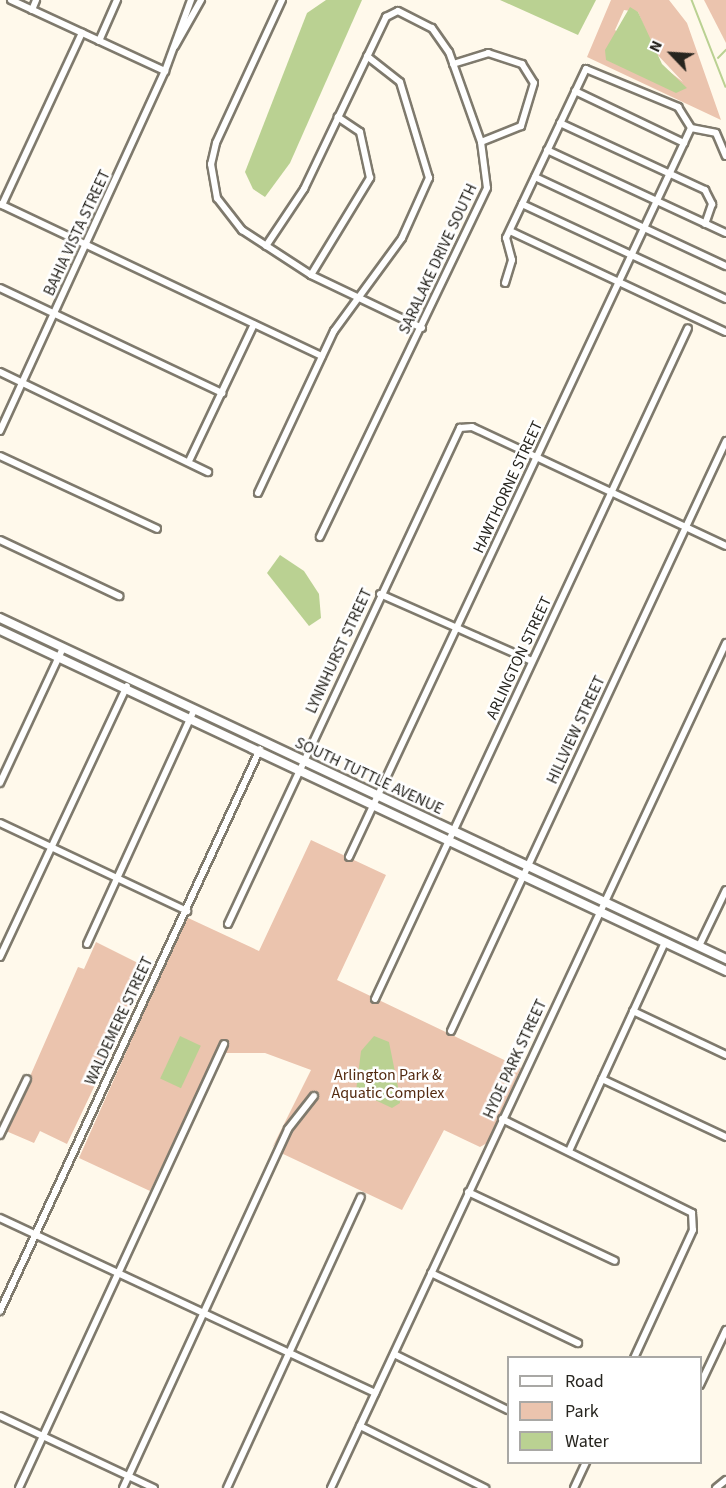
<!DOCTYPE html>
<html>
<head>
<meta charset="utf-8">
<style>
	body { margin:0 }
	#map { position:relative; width:726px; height:1488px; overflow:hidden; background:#fff9eb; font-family:"Source Sans 3",sans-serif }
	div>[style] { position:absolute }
	.green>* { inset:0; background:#ebc4ae }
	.water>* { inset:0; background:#bad192; transform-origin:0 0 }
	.stream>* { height:1.5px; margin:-0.75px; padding:0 0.75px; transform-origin:0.75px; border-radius:0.75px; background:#bad192 }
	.roads { filter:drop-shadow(2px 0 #7f7a6d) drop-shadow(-2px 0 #7f7a6d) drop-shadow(0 2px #7f7a6d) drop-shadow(0 -2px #7f7a6d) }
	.minor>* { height:6px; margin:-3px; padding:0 3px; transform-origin:3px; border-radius:3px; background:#fff }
	.major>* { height:8px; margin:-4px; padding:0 4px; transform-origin:4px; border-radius:4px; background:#fff }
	span { translate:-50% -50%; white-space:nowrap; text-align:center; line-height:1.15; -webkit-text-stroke:5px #fff; paint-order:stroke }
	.street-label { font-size:16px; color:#27251f }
	.park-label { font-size:16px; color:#532a10 }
	.legend { position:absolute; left:507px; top:1356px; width:195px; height:108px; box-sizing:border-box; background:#fff; border:2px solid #a9a8a5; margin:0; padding:8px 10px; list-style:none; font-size:18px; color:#27251f }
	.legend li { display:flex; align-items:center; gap:12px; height:30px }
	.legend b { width:30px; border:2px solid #a9a8a5 }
	.north { position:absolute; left:642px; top:24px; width:60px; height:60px; -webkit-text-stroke:4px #fff; paint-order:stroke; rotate:295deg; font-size:16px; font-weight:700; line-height:24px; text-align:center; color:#27251f }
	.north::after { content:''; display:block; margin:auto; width:21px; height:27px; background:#27251f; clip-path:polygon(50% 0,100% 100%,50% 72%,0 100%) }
</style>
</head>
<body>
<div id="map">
	<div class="green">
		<div style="clip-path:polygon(evenodd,611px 0,669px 0,687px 23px,721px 120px,587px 57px,611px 0,624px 10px,638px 12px,654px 51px,683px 82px,615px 30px,624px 10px)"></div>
		<div style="clip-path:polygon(704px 0,726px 0,726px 43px)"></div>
		<div style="clip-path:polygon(311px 840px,386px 875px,337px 980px,521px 1068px,487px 1143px,480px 1147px,444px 1130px,402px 1210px,281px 1153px,306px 1099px,272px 1148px,311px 1070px,265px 1053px,224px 1053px,229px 1042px,223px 1039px,150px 1191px,79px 1158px,186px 917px,259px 951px)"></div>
		<div style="clip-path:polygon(96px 942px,150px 969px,67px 1144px,40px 1131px,34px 1143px,6px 1131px,78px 967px,84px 969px)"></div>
	</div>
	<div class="water">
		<div style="clip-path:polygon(326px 0,362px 0,290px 163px,265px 197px,253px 189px,245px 172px,307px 13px)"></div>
		<div style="clip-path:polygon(500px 0,596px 0,578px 35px)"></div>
		<div style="clip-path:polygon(630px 7px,638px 12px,662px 64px,687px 88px,676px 93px,606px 60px,605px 50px)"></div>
		<div style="clip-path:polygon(280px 555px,304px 571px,319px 594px,321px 618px,309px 626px,267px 573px)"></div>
		<div style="left:180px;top:1036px;width:23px;height:47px;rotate:25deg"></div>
		<div style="clip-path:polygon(374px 1036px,389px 1042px,399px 1092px,400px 1103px,392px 1108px,356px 1091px,361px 1051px)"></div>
	</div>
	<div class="stream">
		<div style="left:692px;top:0;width:93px;rotate:68.7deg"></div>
		<div style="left:718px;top:58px;width:11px;rotate:-45deg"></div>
	</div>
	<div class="roads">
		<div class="minor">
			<div style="left:11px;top:0;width:170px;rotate:24.8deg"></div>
			<div style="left:282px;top:0;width:157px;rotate:114.8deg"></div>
			<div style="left:216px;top:143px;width:22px;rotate:103deg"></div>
			<div style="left:211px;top:164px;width:35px;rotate:80deg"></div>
			<div style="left:217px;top:198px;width:41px;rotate:52deg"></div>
			<div style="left:242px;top:230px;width:82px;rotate:33.1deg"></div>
			<div style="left:311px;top:275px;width:123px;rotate:25.5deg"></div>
			<div style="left:32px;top:10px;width:11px;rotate:-68deg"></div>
			<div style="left:99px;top:41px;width:45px;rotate:-66.3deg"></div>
			<div style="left:175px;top:46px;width:53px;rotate:-60.5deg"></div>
			<div style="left:453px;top:64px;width:37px;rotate:-17deg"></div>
			<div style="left:488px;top:53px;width:36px;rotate:18deg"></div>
			<div style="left:522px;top:64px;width:22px;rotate:58deg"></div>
			<div style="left:534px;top:83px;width:45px;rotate:106.8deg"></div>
			<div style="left:521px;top:126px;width:43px;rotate:158.2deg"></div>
			<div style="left:575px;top:91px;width:121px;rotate:25.5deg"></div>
			<div style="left:560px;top:123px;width:160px;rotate:24.8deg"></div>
			<div style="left:705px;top:190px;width:16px;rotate:63deg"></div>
			<div style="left:712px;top:204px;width:21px;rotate:109deg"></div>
			<div style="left:691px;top:128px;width:25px;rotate:11deg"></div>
			<div style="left:716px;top:133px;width:25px;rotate:67deg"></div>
			<div style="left:547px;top:150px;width:197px;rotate:24.9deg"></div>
			<div style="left:535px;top:177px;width:211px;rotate:25deg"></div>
			<div style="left:0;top:204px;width:356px;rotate:25.3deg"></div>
			<div style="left:522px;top:204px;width:225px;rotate:25deg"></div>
			<div style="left:2px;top:205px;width:190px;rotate:-65.1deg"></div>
			<div style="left:510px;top:231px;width:238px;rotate:25.1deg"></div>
			<div style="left:266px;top:246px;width:69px;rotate:-56.3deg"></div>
			<div style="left:304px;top:189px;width:191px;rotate:-64.5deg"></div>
			<div style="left:386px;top:17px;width:13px;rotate:-27deg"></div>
			<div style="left:398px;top:11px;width:38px;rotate:27deg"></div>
			<div style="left:432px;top:28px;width:29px;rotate:55deg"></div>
			<div style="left:449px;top:52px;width:96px;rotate:70.4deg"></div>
			<div style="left:481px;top:142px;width:46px;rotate:82.6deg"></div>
			<div style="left:487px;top:188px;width:387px;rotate:115.6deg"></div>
			<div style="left:311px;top:275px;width:114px;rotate:-58.7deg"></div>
			<div style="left:370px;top:178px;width:47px;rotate:-102.3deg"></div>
			<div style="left:360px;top:132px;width:27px;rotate:-146deg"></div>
			<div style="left:505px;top:283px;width:24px;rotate:-73deg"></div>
			<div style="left:512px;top:260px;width:23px;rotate:-105deg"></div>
			<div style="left:506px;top:238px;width:187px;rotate:-64.7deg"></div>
			<div style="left:586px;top:69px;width:100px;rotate:22.4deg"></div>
			<div style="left:678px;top:107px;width:25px;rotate:58deg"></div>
			<div style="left:0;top:288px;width:246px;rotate:25.3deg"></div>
			<div style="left:0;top:372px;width:231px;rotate:25.7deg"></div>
			<div style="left:0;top:431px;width:396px;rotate:-65.4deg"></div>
			<div style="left:165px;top:71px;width:76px;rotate:-69.9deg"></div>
			<div style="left:0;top:456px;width:173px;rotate:24.9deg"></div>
			<div style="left:190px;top:459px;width:149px;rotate:-64.6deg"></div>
			<div style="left:258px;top:493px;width:179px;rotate:-64.9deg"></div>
			<div style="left:334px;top:331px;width:115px;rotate:-53.8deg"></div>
			<div style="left:402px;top:238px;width:66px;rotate:-65.8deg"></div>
			<div style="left:429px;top:178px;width:100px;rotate:-106.8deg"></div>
			<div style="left:400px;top:82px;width:42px;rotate:-141.8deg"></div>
			<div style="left:0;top:540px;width:132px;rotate:25.2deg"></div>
			<div style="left:380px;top:594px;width:166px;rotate:23.8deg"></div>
			<div style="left:0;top:783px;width:149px;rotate:-65deg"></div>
			<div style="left:0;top:823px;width:207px;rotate:25.2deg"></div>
			<div style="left:349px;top:857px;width:805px;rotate:-64.87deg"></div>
			<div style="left:228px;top:924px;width:548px;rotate:-64.93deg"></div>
			<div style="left:460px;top:428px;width:12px;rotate:-5deg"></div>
			<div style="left:472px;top:427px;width:280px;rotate:25.1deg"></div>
			<div style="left:87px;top:944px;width:257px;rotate:-65.4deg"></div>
			<div style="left:699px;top:946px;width:62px;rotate:-64.3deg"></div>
			<div style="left:0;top:957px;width:299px;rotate:-64.9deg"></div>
			<div style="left:375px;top:999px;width:740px;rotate:-64.99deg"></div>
			<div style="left:633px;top:1011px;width:103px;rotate:25.3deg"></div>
			<div style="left:451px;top:1031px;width:651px;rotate:-65.01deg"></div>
			<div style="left:602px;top:1079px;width:137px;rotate:25.1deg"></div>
			<div style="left:502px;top:1119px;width:212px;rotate:26.3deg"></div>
			<div style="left:692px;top:1213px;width:17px;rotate:87deg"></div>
			<div style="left:693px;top:1230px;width:141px;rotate:114.7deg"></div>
			<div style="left:0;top:1135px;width:62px;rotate:-64.3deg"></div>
			<div style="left:569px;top:1151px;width:230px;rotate:-65.3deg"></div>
			<div style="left:468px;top:1192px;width:162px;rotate:25.1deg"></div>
			<div style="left:0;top:1218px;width:414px;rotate:25deg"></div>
			<div style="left:431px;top:1273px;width:163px;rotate:25.5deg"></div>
			<div style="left:0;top:1311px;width:619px;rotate:-65.17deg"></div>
			<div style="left:394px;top:1354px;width:127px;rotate:26.2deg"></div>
			<div style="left:700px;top:1385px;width:61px;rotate:-64.7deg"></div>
			<div style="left:0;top:1416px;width:170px;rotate:25.1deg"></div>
			<div style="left:360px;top:1426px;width:140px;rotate:26.4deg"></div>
			<div style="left:19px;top:1488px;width:489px;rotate:-65.2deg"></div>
			<div style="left:123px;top:1488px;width:395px;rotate:-65.3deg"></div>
			<div style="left:288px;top:1129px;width:42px;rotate:-51.8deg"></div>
			<div style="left:227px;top:1488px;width:320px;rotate:-65.3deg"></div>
			<div style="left:331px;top:1488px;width:933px;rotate:-64.95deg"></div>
			<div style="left:574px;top:1488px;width:29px;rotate:-65deg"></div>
			<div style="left:716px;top:1488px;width:13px;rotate:-39deg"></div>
		</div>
		<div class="major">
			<div style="left:0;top:618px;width:802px;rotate:25.16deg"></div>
			<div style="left:0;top:630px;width:802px;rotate:25.16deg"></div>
		</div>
	</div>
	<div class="street-label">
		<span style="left:77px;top:233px;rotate:-65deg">BAHIA VISTA STREET</span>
		<span style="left:438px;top:259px;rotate:-65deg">SARALAKE DRIVE SOUTH</span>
		<span style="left:508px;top:487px;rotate:-65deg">HAWTHORNE STREET</span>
		<span style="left:339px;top:651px;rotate:-65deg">LYNNHURST STREET</span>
		<span style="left:519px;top:658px;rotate:-65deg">ARLINGTON STREET</span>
		<span style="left:576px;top:730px;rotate:-65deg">HILLVIEW STREET</span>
		<span style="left:369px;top:776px;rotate:25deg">SOUTH TUTTLE AVENUE</span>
		<span style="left:119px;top:1021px;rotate:-65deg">WALDEMERE STREET</span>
		<span style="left:515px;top:1059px;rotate:-65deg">HYDE PARK STREET</span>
	</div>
	<div class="park-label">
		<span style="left:388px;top:1084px">Arlington Park &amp;<br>Aquatic Complex</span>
	</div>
	<ul class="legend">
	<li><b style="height:8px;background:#fff"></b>Road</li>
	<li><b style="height:16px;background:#ebc4ae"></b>Park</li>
	<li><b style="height:16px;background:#bad192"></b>Water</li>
	</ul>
	<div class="north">N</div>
</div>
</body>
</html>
